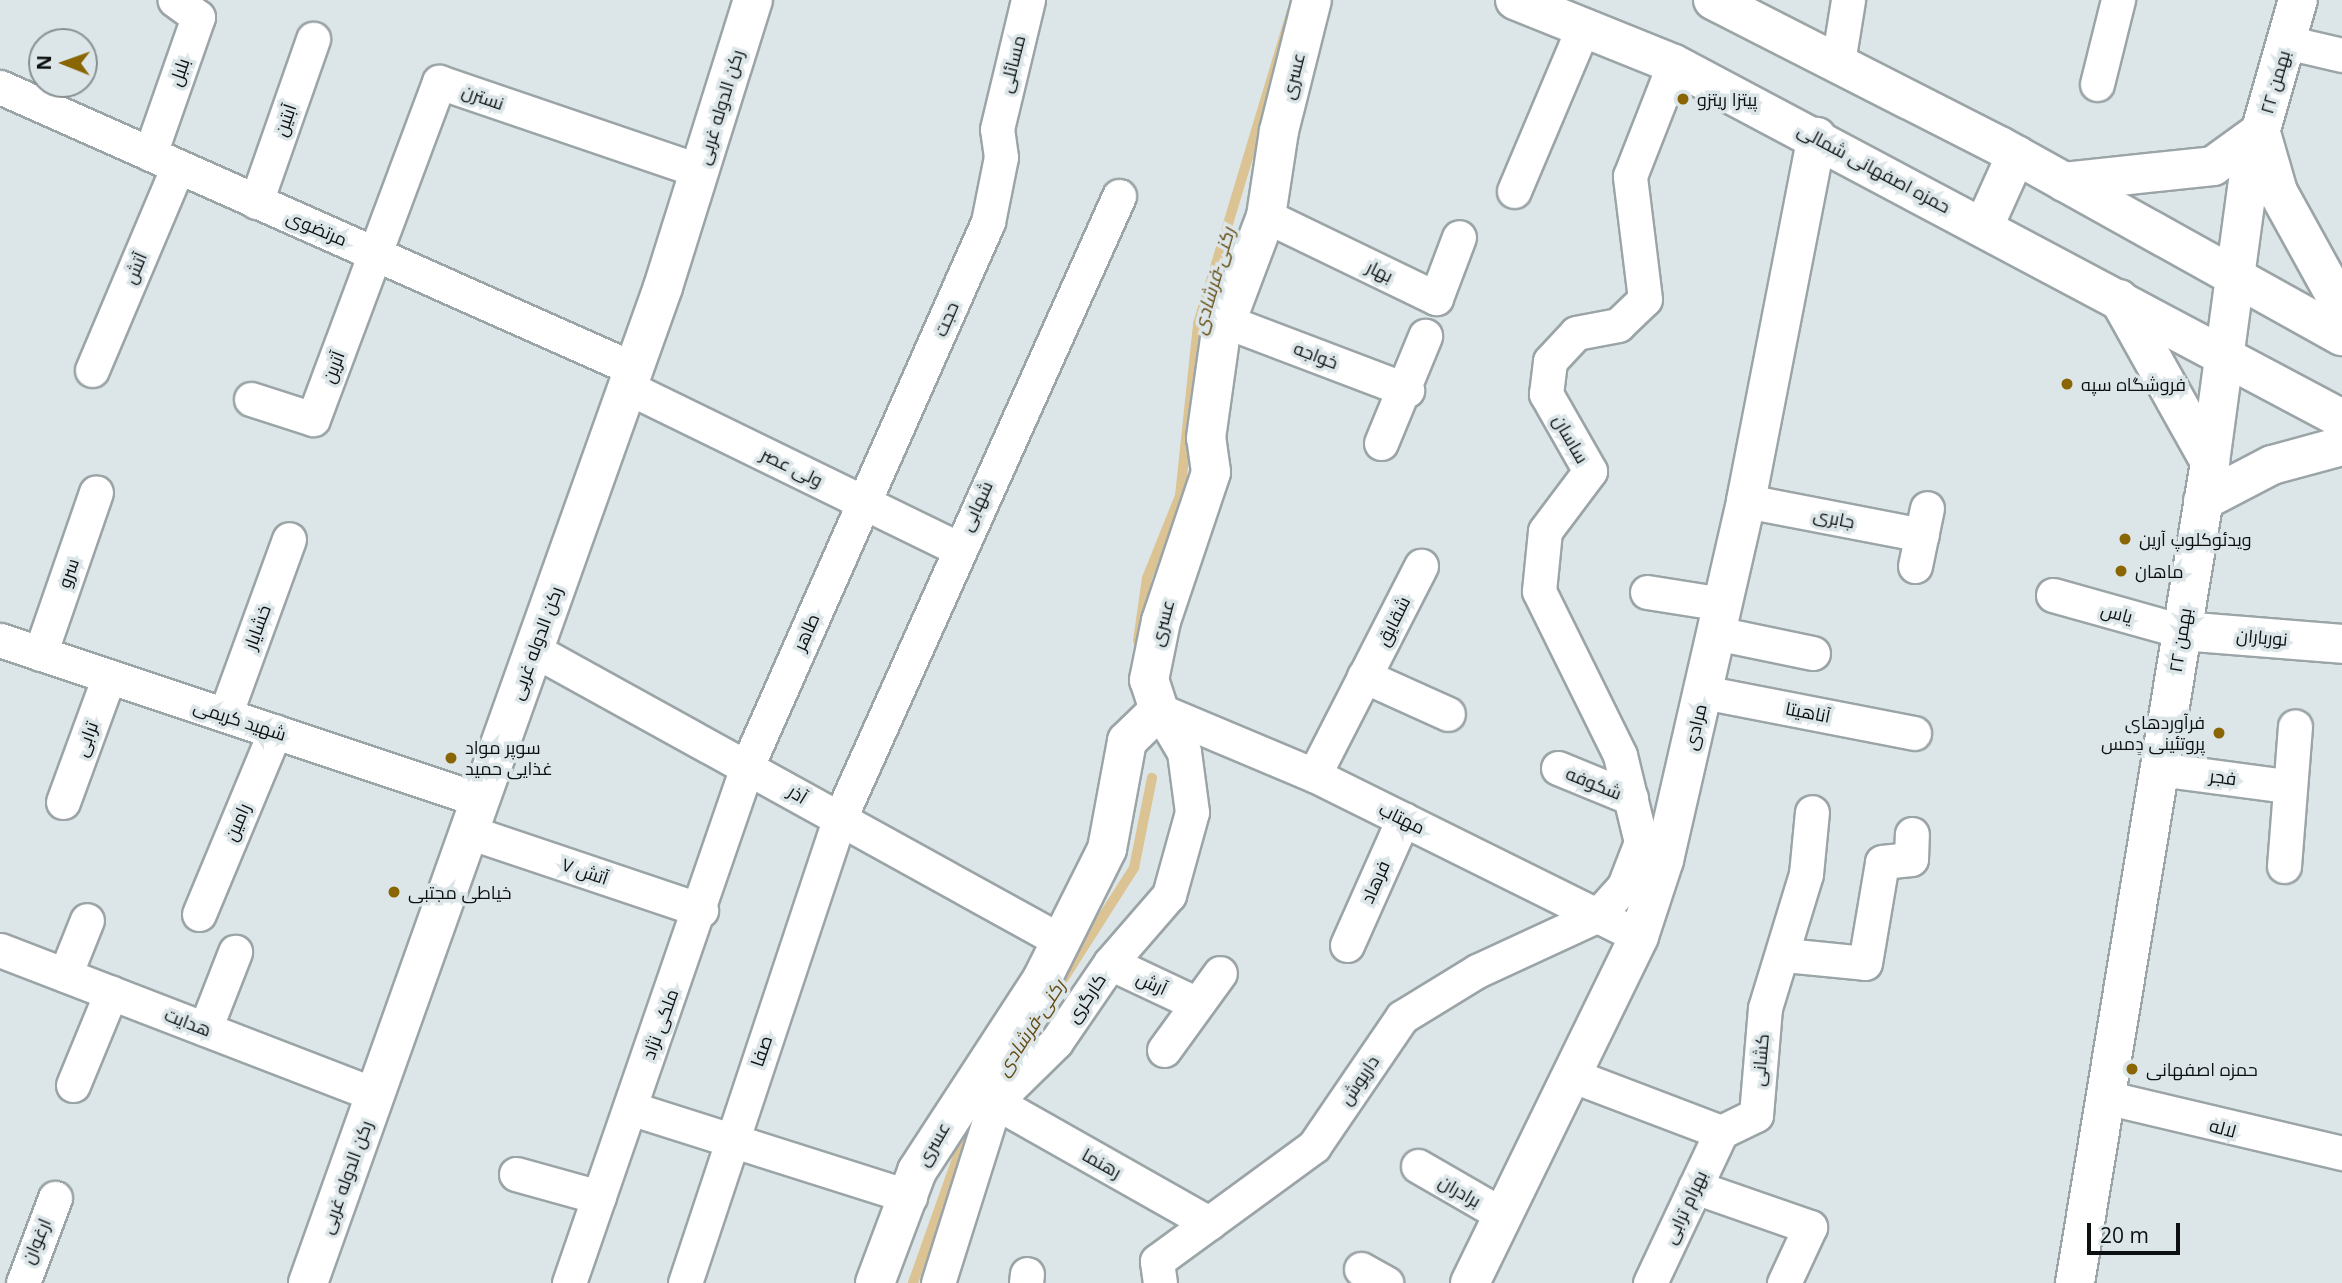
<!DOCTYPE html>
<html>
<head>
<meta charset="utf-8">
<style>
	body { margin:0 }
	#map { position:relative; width:2342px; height:1283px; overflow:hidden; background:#dce6e9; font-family:"Open Sans",Cairo,sans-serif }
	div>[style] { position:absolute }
	.stream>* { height:10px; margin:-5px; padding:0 5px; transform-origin:5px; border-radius:5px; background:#dbc394 }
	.roads { filter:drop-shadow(2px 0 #9ba4a7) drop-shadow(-2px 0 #9ba4a7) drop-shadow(0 2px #9ba4a7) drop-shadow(0 -2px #9ba4a7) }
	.minor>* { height:33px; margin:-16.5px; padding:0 16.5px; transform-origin:16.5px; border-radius:16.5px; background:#fff }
	.tertiary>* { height:38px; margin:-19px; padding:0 19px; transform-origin:19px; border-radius:19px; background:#fff }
	.secondary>* { height:38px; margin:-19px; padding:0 19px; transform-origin:19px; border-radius:19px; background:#fff }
	.dots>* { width:19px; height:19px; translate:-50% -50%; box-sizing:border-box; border:4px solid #dce6e9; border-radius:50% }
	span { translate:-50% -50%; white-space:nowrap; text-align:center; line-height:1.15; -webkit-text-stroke:7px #dce6e9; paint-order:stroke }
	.street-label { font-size:18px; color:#0d1011 }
	.poi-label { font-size:18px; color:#0d1011 }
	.left { translate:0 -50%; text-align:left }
	.right { translate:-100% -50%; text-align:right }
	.water-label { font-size:19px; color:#654c15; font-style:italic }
	.north { position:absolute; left:28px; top:28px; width:70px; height:70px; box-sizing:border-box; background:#dce6e9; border:2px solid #899093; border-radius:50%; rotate:271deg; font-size:19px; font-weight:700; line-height:28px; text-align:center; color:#0d1011 }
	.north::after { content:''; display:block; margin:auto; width:24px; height:32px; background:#896603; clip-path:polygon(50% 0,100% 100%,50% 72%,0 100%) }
	.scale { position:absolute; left:2087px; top:1223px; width:93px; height:32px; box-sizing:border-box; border:4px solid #0d1011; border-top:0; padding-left:9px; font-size:21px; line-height:24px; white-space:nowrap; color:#0d1011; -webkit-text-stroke:5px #dce6e9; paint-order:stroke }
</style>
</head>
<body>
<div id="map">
	<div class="stream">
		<div style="left:1138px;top:641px;width:64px;rotate:-81.9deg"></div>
		<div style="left:1147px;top:578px;width:88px;rotate:-68.1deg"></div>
		<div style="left:1180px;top:496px;width:173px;rotate:-84deg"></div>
		<div style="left:1198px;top:324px;width:328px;rotate:-73.3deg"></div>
		<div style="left:1053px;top:995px;width:151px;rotate:-57.5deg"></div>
		<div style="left:1134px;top:868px;width:92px;rotate:-78.7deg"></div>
		<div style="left:913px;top:1283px;width:171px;rotate:-70.5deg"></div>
	</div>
	<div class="roads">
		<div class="minor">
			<div style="left:2286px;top:42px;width:57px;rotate:13.1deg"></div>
			<div style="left:1838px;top:62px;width:63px;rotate:-80.8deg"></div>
			<div style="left:2097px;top:84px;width:87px;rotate:-76deg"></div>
			<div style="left:0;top:87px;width:694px;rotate:23.98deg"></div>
			<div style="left:150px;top:154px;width:145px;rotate:-70.7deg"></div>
			<div style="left:198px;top:17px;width:29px;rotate:-144deg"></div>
			<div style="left:1514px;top:191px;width:177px;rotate:-67.1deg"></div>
			<div style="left:256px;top:202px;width:173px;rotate:-70.7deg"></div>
			<div style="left:1266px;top:216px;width:189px;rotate:25.8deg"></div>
			<div style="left:1436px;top:298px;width:65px;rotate:-69.3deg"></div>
			<div style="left:1225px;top:321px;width:195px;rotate:20.8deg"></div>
			<div style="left:92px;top:370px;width:221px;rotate:-67.1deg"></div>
			<div style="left:627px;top:387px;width:367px;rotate:26deg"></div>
			<div style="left:251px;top:399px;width:65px;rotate:17.9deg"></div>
			<div style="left:313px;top:419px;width:360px;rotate:-69.5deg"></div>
			<div style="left:439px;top:82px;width:276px;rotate:18.8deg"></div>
			<div style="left:1381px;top:443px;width:116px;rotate:-67.6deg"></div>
			<div style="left:1746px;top:501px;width:179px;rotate:10.9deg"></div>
			<div style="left:1915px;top:566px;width:59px;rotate:-78.3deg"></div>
			<div style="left:1647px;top:592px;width:77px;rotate:9deg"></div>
			<div style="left:2053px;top:595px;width:134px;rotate:15.6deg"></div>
			<div style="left:1716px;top:633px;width:99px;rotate:11.7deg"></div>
			<div style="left:0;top:640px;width:506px;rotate:18.43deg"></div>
			<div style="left:534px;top:650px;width:602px;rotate:28.91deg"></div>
			<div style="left:40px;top:654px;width:171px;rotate:-70.9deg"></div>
			<div style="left:1364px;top:676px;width:92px;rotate:24.3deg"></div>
			<div style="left:1703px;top:692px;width:215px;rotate:11deg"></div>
			<div style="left:1159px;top:710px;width:168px;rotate:22.8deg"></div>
			<div style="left:1314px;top:775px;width:363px;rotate:26.4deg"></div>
			<div style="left:225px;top:715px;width:187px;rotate:-70deg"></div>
			<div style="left:1558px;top:768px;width:79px;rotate:22.3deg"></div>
			<div style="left:2159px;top:769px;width:129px;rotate:7.6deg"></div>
			<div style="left:1314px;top:775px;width:235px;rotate:-62.9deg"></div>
			<div style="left:63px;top:802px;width:134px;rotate:-69.9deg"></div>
			<div style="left:469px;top:832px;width:245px;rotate:18.6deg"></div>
			<div style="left:2284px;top:866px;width:140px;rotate:-85.5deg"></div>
			<div style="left:199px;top:914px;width:198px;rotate:-67.4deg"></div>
			<div style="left:1347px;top:945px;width:138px;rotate:-66deg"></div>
			<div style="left:0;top:950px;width:402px;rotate:21.1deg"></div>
			<div style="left:1785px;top:955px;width:80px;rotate:5.7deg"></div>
			<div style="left:1865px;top:963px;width:102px;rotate:-80.4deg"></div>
			<div style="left:1882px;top:862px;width:29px;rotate:-6deg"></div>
			<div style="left:1911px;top:859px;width:25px;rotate:-88deg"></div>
			<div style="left:1110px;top:963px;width:94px;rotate:25.2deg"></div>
			<div style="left:65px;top:975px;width:59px;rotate:-68.2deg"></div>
			<div style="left:205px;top:1029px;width:83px;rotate:-68.7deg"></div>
			<div style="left:1164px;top:1050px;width:95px;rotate:-54deg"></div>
			<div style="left:1571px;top:1075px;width:160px;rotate:20.8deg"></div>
			<div style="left:1721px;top:1132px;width:39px;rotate:-26deg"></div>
			<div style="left:1756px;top:1115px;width:107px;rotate:-85.2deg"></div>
			<div style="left:1765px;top:1008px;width:140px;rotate:-73deg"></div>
			<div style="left:1806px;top:874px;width:62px;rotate:-84.5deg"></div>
			<div style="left:73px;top:1085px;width:100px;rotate:-67.6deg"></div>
			<div style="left:2105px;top:1097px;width:244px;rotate:13.3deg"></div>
			<div style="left:995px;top:1102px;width:246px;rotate:29.5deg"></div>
			<div style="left:630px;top:1108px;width:294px;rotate:17.6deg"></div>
			<div style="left:1418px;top:1166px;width:98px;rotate:30deg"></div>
			<div style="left:516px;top:1174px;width:86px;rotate:15.5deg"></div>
			<div style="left:1695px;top:1187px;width:122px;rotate:19.2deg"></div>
			<div style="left:1810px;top:1227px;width:62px;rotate:114.9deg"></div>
			<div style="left:1361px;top:1269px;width:29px;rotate:29deg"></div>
			<div style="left:23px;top:1283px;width:91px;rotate:-69.4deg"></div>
			<div style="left:569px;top:1283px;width:549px;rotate:-70.97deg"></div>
			<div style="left:748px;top:764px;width:593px;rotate:-66.12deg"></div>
			<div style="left:988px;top:222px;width:66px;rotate:-78.7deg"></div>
			<div style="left:1001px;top:157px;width:28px;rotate:-98deg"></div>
			<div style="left:997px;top:129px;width:133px;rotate:-76.5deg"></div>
			<div style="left:685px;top:1283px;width:488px;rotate:-71.6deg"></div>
			<div style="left:839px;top:820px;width:684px;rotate:-65.83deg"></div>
			<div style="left:938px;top:1283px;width:190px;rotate:-72.5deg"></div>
			<div style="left:995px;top:1102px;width:86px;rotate:-44.5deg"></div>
			<div style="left:1056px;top:1042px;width:96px;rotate:-55.6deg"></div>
			<div style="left:1110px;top:963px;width:90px;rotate:-49.1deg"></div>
			<div style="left:1169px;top:895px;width:86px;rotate:-74.5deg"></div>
			<div style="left:1192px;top:812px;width:61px;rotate:-97.6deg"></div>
			<div style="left:1184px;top:752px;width:49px;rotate:-120.8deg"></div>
			<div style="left:1026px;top:1283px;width:9px;rotate:-84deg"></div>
			<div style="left:1160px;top:1283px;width:22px;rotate:-98deg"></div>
			<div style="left:1157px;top:1261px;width:195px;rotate:-36.2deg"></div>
			<div style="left:1314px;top:1146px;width:156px;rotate:-55.7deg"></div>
			<div style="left:1402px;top:1017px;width:88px;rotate:-31.5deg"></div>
			<div style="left:1477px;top:971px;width:133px;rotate:-24.8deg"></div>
			<div style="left:1598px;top:915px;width:39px;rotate:-48deg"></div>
			<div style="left:1624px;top:886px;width:47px;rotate:-68.9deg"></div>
			<div style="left:1641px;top:842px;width:89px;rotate:-103.6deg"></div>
			<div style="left:1620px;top:755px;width:183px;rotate:-116.3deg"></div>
			<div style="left:1539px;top:591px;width:60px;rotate:-84.3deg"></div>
			<div style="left:1545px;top:531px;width:75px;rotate:-53.1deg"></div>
			<div style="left:1590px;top:471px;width:89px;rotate:-119.7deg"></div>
			<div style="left:1546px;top:394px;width:33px;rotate:-83deg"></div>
			<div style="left:1550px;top:361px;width:38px;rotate:-47deg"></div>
			<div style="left:1576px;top:333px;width:43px;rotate:-10.8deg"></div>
			<div style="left:1618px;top:325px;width:37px;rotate:-44deg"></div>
			<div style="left:1645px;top:299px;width:124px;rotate:-97deg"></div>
			<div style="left:1630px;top:176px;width:120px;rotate:-68.6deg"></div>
			<div style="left:1650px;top:1283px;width:167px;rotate:-64.8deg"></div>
		</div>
		<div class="tertiary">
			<div style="left:2182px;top:631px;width:161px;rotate:4.6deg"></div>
			<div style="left:875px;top:1283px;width:120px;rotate:-69.4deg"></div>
			<div style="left:917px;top:1171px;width:229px;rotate:-56.9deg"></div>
			<div style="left:1042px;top:979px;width:145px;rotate:-63.4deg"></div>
			<div style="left:1107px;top:849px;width:110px;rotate:-79.5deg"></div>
			<div style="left:1127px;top:741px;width:45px;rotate:-44.1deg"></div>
			<div style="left:1159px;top:710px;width:32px;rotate:-108deg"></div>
			<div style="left:1149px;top:680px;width:60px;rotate:-78.5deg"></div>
			<div style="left:1161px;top:621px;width:157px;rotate:-71.4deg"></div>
			<div style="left:1211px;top:472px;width:34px;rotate:-98deg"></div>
			<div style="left:1206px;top:438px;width:101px;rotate:-82deg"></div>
			<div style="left:1220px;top:338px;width:130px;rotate:-69.3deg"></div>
			<div style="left:1266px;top:216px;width:86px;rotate:-81.3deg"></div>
			<div style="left:1279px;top:131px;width:135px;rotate:-75.9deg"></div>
			<div style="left:1470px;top:1283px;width:386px;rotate:-64deg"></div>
			<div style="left:1639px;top:936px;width:80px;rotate:-71.8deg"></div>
			<div style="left:1664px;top:860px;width:368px;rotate:-77.1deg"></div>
			<div style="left:1746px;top:501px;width:371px;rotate:-79deg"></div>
		</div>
		<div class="secondary">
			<div style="left:1515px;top:0;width:171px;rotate:21.9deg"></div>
			<div style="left:1674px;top:64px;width:756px;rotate:27.99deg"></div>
			<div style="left:1713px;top:0;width:322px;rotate:27deg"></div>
			<div style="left:2000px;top:146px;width:391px;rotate:29.1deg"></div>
			<div style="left:2261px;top:133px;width:61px;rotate:73.9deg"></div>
			<div style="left:2278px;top:192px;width:132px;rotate:61.1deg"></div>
			<div style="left:2064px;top:182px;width:150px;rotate:-6.1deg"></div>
			<div style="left:2213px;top:166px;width:58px;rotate:-35.9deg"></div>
			<div style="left:1984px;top:226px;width:78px;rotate:-65.7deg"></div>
			<div style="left:2119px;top:299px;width:187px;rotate:60.8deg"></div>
			<div style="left:2203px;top:501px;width:78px;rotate:-27.6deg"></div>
			<div style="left:2272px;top:465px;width:73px;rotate:-15.2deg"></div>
			<div style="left:308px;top:1283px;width:1057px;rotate:-70.38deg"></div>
			<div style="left:663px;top:287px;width:301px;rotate:-72.6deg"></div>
			<div style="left:2075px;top:1283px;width:832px;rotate:-80.66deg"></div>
			<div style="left:2210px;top:462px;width:297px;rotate:-82.3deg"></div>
			<div style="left:2250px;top:168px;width:175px;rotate:-74.1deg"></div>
		</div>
	</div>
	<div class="dots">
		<div style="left:1683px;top:99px;background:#896603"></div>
		<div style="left:2067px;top:384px;background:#896603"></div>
		<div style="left:2125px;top:539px;background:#896603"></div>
		<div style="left:2121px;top:571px;background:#896603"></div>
		<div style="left:2219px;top:733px;background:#896603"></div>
		<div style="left:451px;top:758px;background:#896603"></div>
		<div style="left:394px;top:892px;background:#896603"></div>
		<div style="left:2132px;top:1069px;background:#896603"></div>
	</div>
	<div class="street-label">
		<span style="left:1012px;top:64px;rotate:-76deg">مسائلی</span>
		<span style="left:179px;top:72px;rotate:-71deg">بلبل</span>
		<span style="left:1293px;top:76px;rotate:-76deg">عسری</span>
		<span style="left:2275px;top:82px;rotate:-74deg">۲۲ بهمن</span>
		<span style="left:483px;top:97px;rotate:19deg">نسترن</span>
		<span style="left:720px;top:107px;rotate:-73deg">رکن الدوله غربی</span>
		<span style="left:285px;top:120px;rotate:-71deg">آبتین</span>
		<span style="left:1874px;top:168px;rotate:28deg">حمزه اصفهانی شمالی</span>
		<span style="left:317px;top:228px;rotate:23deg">مرتضوی</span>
		<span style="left:135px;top:268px;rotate:-67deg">آتش</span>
		<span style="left:1380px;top:271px;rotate:26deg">بهار</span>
		<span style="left:946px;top:319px;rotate:-67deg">حجت</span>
		<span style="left:1316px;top:355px;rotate:21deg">خواجه</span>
		<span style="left:333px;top:367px;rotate:-69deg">آترین</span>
		<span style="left:1571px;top:439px;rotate:60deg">ساسان</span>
		<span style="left:792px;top:467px;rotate:26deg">ولی عصر</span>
		<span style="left:976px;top:506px;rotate:-65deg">شهابی</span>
		<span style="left:1834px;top:518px;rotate:11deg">جابری</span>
		<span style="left:68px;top:573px;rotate:-71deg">سرو</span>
		<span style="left:2117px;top:613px;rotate:15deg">یاس</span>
		<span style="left:1393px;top:621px;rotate:-63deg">شقایق</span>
		<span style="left:1162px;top:623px;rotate:-75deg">عسری</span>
		<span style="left:257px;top:627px;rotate:-70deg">خشایار</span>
		<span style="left:806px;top:632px;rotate:-66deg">طاهر</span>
		<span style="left:2262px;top:637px;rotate:5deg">نورباران</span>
		<span style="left:2180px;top:640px;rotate:-81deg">۲۲ بهمن</span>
		<span style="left:536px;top:643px;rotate:-70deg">رکن الدوله غربی</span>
		<span style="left:1808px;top:712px;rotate:11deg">آناهیتا</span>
		<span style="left:240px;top:720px;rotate:18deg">شهید کریمی</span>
		<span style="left:1695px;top:727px;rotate:-77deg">مرادی</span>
		<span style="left:86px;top:739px;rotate:-70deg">ترابی</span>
		<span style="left:2223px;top:777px;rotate:7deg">فجر</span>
		<span style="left:1594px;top:783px;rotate:22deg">شکوفه</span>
		<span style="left:798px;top:794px;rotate:32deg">آذر</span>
		<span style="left:1402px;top:818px;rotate:26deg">مهتاب</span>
		<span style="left:237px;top:822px;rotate:-67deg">رامین</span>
		<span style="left:585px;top:871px;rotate:19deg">آتش ۷</span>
		<span style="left:1375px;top:882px;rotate:-66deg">فرهاد</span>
		<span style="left:1152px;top:983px;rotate:25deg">آرش</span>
		<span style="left:1086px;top:998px;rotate:-56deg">کارگری</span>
		<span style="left:188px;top:1022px;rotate:21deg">هدایت</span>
		<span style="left:660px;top:1024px;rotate:-70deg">ملکی نژاد</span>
		<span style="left:761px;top:1051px;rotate:-71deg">صفا</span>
		<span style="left:1760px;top:1060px;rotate:-85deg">کشانی</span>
		<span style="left:1359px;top:1080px;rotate:-56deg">داریوش</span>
		<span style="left:2223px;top:1128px;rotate:15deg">لاله</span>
		<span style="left:933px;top:1144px;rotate:-60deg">عسری</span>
		<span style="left:1102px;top:1163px;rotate:29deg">رهنما</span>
		<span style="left:346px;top:1177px;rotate:-70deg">رکن الدوله غربی</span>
		<span style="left:1460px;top:1191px;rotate:30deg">برادران</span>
		<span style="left:1685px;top:1207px;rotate:-65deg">بهرام ترابی</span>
		<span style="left:36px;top:1241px;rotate:-67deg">ارغوان</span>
	</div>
	<div class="poi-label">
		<span class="left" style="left:1697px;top:99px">پیتزا ریتزو</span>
		<span class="left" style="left:2081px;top:384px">فروشگاه سپه</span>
		<span class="left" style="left:2139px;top:539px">ویدئوکلوپ آرین</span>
		<span class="left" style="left:2135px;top:571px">ماهان</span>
		<span class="right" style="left:2205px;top:733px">فرآوردهای<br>پروتئینی دٍمس</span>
		<span class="left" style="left:465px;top:758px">سوپر مواد<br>غذایی حمید</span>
		<span class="left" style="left:408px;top:892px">خیاطی مجتبی</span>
		<span class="left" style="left:2146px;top:1069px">حمزه اصفهانی</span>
	</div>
	<div class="water-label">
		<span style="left:1214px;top:281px;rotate:-74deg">رکنی-فرشادی</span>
		<span style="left:1031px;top:1028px;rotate:-57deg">رکنی-فرشادی</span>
	</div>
	<div class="north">N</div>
	<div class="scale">20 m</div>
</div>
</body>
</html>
